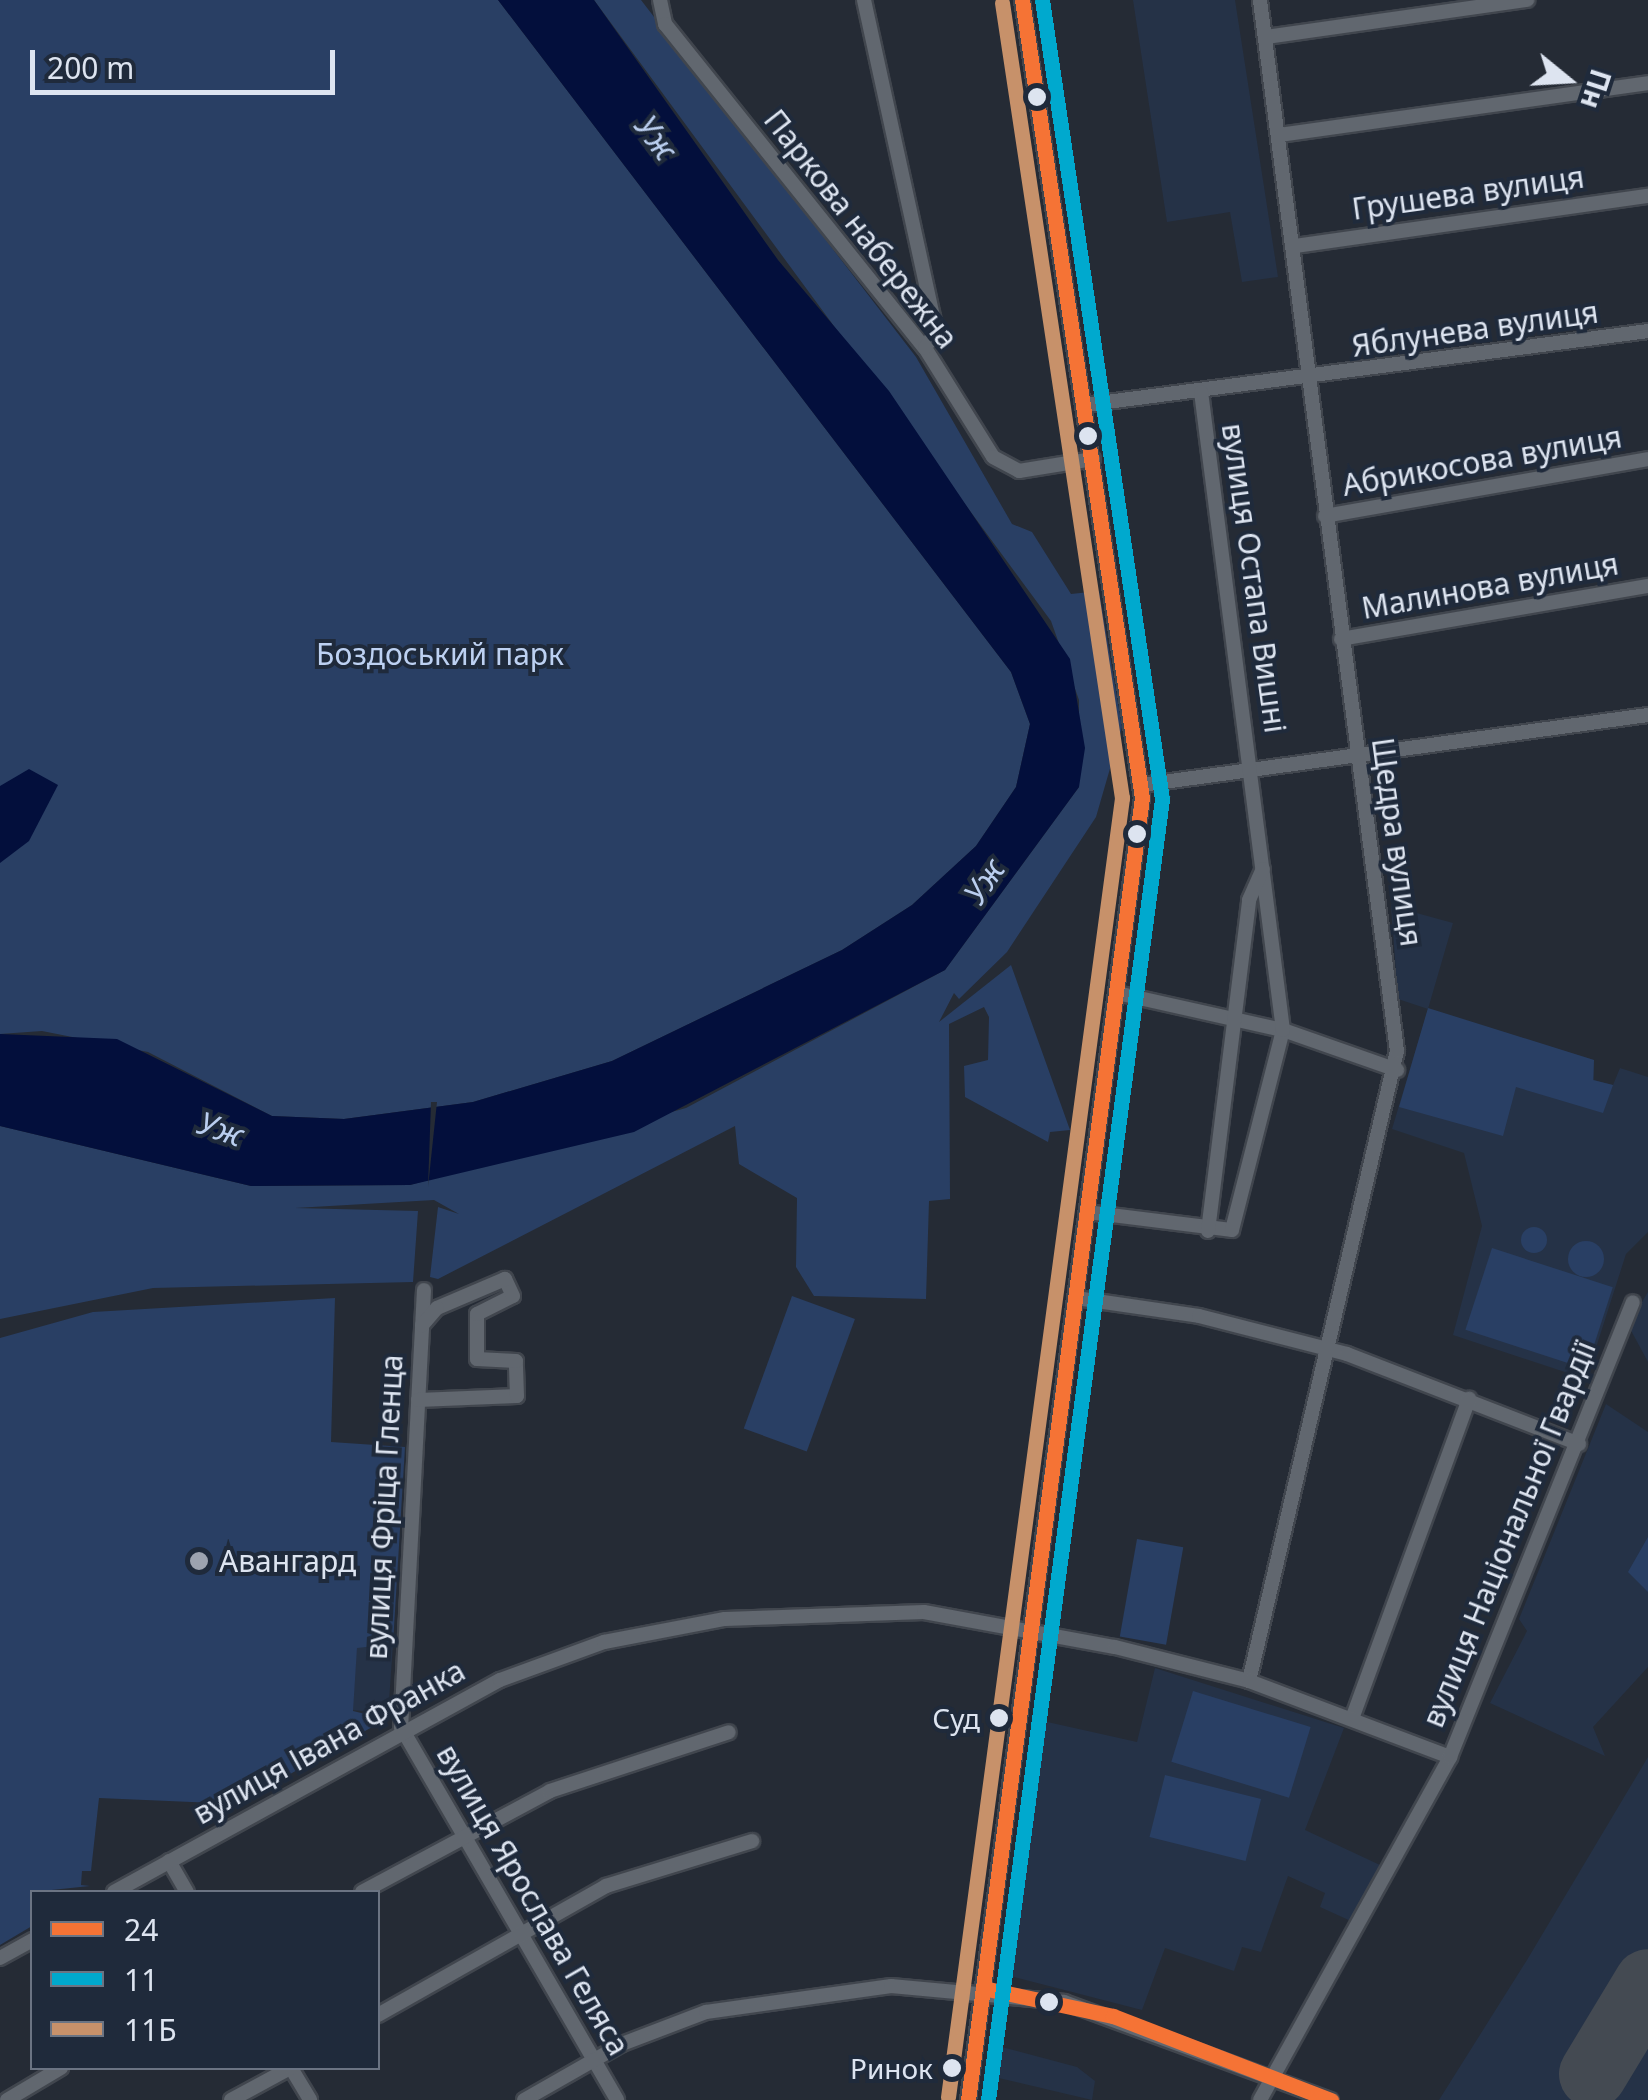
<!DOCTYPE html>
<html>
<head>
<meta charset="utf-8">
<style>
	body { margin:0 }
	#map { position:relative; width:1648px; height:2100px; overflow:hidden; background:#252b35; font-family:"Noto Sans",sans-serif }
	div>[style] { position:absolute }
	.built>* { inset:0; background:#253247; transform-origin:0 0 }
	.green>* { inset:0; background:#293f64; transform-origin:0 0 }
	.round { border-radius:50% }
	.water>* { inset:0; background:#030f3c }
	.pier>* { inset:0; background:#252b35 }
	.runway>* { height:68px; margin:-34px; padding:0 34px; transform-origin:34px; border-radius:34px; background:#444a52 }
	.roads { filter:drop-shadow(2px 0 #41464e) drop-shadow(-2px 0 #41464e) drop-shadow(0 2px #41464e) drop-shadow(0 -2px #41464e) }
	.minor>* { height:14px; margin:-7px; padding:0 7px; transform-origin:7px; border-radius:7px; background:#61676f }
	.bus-1>* { height:15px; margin:-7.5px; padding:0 7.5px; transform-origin:7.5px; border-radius:7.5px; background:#f57335 }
	.bus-2>* { height:15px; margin:-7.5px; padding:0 7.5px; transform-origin:7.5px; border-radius:7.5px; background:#00a9ce }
	.bus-3>* { height:15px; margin:-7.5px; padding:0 7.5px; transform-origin:7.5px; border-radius:7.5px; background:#c7916a }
	.dots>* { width:28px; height:28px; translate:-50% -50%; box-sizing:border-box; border:5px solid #1f2a3b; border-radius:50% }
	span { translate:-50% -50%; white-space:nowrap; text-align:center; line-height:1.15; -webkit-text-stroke:8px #1f2a3b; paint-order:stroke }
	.bus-label { font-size:28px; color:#dde4f0 }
	.right { translate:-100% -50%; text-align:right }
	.street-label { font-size:30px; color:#dde4f0 }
	.park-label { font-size:30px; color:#bdd1f2 }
	.poi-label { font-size:30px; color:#dde4f0 }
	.left { translate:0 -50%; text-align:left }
	.water-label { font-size:32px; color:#baceef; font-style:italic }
	.legend { position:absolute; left:30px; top:1890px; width:350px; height:180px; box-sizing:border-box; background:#1f2a3b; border:2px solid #6b7483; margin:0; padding:12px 18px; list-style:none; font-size:30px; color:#dde4f0 }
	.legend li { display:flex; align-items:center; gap:20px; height:50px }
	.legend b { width:50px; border:2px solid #6b7483 }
	.north { position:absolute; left:1518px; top:30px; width:100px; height:100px; -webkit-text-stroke:8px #1f2a3b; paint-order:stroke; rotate:108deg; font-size:28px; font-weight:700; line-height:40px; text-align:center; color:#dde4f0 }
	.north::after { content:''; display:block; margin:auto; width:35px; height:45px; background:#dde4f0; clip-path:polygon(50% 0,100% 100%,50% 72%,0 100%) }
	.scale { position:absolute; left:30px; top:50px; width:305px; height:45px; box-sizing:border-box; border:5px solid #dde4f0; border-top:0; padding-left:12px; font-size:30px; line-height:35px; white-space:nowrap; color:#dde4f0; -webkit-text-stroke:8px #1f2a3b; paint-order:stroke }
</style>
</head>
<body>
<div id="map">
	<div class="built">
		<div style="clip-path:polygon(1133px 0,1235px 0,1278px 277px,1242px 282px,1230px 212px,1167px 222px)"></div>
		<div style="clip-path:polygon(1391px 906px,1453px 923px,1428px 1009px,1594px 1060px,1594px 1080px,1613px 1085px,1620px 1068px,1648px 1077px,1648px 1232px,1626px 1254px,1586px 1379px,1453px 1335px,1482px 1226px,1464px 1153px,1392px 1129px,1428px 1009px,1398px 999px)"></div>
		<div style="clip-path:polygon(1648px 1292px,1648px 1362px,1628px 1325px)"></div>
		<div style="clip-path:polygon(1606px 1404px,1648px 1432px,1648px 1667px,1593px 1727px,1605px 1756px,1490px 1703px,1527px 1631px,1519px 1619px)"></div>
		<div style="left:393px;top:1644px;width:69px;height:36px;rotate:94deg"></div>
		<div style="clip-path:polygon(1155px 1668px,1344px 1728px,1305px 1830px,1380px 1865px,1353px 1922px,1320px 1907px,1325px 1893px,1288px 1876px,1261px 1952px,1242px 1947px,1234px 1971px,1165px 1948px,1142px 2010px,1002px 1974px,1034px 1719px,1137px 1742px)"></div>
		<div style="clip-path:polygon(1648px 1757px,1648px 2100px,1439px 2100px,1527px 1960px)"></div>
		<div style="clip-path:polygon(994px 2045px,1077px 2067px,1095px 2081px,1092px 2100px,990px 2076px)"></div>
	</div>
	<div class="green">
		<div style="clip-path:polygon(0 0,498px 0,1011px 672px,1030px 724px,1016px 787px,976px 846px,912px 905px,842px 950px,612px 1061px,473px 1102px,344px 1119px,272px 1116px,148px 1052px,42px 1031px,0 1034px)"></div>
		<div style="clip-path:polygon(594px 0,641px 0,916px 357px,1012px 524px,1032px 532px,1071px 594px,1099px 591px,1122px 727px,1096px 817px,1007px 952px,959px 999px,954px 993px,939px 1022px,1011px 965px,1070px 1130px,1050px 1132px,1048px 1142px,965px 1097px,964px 1066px,988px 1060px,989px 1017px,984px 1007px,949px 1024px,950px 1199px,929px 1201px,926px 1299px,814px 1296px,796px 1267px,797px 1198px,739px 1164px,735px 1126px,438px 1279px,430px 1277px,438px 1207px,459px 1214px,434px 1200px,295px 1208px,418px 1211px,413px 1282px,153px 1288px,0 1319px,0 1126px,251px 1186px,410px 1185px,686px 1108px,945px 970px,1079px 787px,1079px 700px,1051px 621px)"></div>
		<div style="clip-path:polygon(1428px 1008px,1594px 1060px,1593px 1080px,1613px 1085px,1603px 1113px,1516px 1087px,1503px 1136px,1399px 1107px)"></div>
		<div class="round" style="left:1521px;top:1227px;width:26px;height:26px"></div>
		<div class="round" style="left:1568px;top:1241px;width:36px;height:36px"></div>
		<div style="left:1492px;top:1248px;width:127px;height:86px;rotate:18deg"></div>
		<div style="left:792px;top:1296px;width:67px;height:141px;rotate:20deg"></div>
		<div style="clip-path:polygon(335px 1298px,331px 1442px,405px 1447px,393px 1644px,357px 1648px,353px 1711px,386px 1719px,238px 1804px,99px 1798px,91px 1871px,82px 1871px,81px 1885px,90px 1886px,32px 1892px,32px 1926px,0 1945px,0 1338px,93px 1312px)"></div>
		<div style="clip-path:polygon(1648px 1537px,1648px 1592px,1628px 1572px)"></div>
		<div style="left:1137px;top:1539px;width:47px;height:99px;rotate:10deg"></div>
		<div style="left:1193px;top:1691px;width:123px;height:74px;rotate:17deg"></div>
		<div style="left:1165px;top:1775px;width:99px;height:64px;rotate:14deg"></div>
	</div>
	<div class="water">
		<div style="clip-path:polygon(498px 0,594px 0,778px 260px,889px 391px,1070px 659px,1085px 748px,1079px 787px,945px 970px,634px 1132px,410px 1185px,251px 1186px,0 1126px,0 1034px,117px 1039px,272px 1116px,344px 1119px,473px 1102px,612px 1061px,842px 950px,912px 905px,976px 846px,1016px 787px,1030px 724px,1011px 672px)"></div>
		<div style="clip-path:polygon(29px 769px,58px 785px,29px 841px,0 863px,0 786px)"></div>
	</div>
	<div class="pier">
		<div style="clip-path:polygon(431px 1102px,437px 1102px,428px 1187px)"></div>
	</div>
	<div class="runway">
		<div style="left:1593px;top:2074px;width:106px;rotate:-58.9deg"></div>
	</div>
	<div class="roads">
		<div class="minor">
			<div style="left:660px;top:0;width:25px;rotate:78deg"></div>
			<div style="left:665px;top:24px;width:415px;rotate:51.3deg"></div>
			<div style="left:925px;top:348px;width:128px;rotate:58deg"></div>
			<div style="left:993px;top:457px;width:30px;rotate:28deg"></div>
			<div style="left:1019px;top:471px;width:75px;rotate:-9.2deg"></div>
			<div style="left:864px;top:0;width:338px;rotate:77.7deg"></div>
			<div style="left:936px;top:330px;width:21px;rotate:121deg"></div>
			<div style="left:1266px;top:37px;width:264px;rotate:-8.1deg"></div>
			<div style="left:1279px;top:135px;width:373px;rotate:-8deg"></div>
			<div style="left:1295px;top:246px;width:357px;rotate:-8.1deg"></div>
			<div style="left:1084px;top:405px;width:569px;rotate:-7.47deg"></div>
			<div style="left:1325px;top:516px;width:328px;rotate:-10deg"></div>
			<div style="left:1341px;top:639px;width:312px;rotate:-9.8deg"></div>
			<div style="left:1142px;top:785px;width:511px;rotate:-7.88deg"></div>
			<div style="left:1117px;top:993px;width:170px;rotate:12.6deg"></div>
			<div style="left:1283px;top:1030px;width:121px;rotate:19.3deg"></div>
			<div style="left:1087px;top:1212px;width:146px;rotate:7.1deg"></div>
			<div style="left:1232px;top:1230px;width:206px;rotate:-75.7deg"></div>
			<div style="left:1283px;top:1030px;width:643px;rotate:-97.32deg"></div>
			<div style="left:1208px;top:1231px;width:334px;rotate:-82.9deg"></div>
			<div style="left:1249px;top:900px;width:34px;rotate:-66deg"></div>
			<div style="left:424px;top:1290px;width:438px;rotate:93deg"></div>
			<div style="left:401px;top:1727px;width:431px;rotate:59.9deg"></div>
			<div style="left:1076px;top:1298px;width:124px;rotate:8.3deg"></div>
			<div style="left:1199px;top:1316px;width:153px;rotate:14.4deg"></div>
			<div style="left:1347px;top:1354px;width:249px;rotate:21.2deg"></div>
			<div style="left:418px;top:1400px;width:99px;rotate:-2.3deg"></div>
			<div style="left:517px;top:1396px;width:35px;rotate:-92deg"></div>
			<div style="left:516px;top:1361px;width:39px;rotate:-177deg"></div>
			<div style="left:477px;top:1359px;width:45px;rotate:-90deg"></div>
			<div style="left:477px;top:1314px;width:40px;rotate:-26.6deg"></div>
			<div style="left:513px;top:1296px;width:19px;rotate:-115deg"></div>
			<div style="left:505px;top:1279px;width:74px;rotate:156.9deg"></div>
			<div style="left:437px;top:1308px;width:23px;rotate:131deg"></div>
			<div style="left:1249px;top:1681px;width:647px;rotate:-76.78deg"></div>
			<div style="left:1397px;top:1051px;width:1060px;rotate:-97.43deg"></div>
			<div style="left:1353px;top:1716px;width:338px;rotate:-69.9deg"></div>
			<div style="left:169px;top:1861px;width:36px;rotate:60deg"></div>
			<div style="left:114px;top:1892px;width:440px;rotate:-28.8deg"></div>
			<div style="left:500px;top:1680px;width:111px;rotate:-20.1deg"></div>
			<div style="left:604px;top:1642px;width:123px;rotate:-10.8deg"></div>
			<div style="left:725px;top:1619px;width:199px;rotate:-2deg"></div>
			<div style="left:924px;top:1612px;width:194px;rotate:10.4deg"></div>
			<div style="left:1115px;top:1647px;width:138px;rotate:14.2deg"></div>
			<div style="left:1249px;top:1681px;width:215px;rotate:20.7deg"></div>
			<div style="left:362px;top:1892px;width:213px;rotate:-28.2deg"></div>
			<div style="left:550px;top:1791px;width:188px;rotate:-18.2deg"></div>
			<div style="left:0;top:1958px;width:37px;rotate:-29deg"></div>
			<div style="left:378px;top:2015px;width:262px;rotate:-29.5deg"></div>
			<div style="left:606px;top:1886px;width:153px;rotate:-17.1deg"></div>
			<div style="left:291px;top:2068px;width:37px;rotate:59deg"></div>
			<div style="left:7px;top:2100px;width:63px;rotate:-30.7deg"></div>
			<div style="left:231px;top:2100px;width:67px;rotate:-28.5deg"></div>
			<div style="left:524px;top:2100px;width:113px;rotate:-29.7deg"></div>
			<div style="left:622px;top:2044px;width:90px;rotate:-20.9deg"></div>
			<div style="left:706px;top:2012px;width:187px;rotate:-8deg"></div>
			<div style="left:891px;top:1986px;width:174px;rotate:5.3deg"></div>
			<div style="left:1064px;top:2002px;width:284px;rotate:20.2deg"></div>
			<div style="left:968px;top:2100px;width:1314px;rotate:-82.39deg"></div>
			<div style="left:1142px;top:798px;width:807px;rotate:-98.55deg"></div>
			<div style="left:1260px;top:2100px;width:392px;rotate:-61deg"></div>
			<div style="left:1450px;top:1757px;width:490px;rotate:-68.1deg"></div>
		</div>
	</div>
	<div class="bus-1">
		<div style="left:983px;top:1988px;width:133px;rotate:12.2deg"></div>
		<div style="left:1113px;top:2016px;width:234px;rotate:21.1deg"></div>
		<div style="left:968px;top:2100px;width:1314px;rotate:-82.39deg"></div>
		<div style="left:1142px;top:798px;width:807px;rotate:-98.55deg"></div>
	</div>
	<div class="bus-2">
		<div style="left:988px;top:2100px;width:1313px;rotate:-82.38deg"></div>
		<div style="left:1162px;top:799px;width:808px;rotate:-98.54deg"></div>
	</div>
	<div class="bus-3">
		<div style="left:948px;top:2097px;width:1311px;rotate:-82.37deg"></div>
		<div style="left:1122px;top:798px;width:804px;rotate:-98.58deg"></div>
	</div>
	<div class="dots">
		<div style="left:1037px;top:97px;background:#dde4f0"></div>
		<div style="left:1088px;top:436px;background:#dde4f0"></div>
		<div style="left:1137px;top:834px;background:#dde4f0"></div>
		<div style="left:199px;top:1561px;background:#9da3af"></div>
		<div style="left:999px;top:1718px;background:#dde4f0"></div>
		<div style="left:1049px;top:2002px;background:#dde4f0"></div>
		<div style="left:952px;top:2068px;background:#dde4f0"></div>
	</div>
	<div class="bus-label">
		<span class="right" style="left:980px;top:1718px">Суд</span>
		<span class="right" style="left:933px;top:2068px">Ринок</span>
	</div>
	<div class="street-label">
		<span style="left:1468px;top:193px;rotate:-8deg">Грушева вулиця</span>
		<span style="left:861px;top:229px;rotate:52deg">Паркова набережна</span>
		<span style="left:1475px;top:329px;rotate:-8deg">Яблунева вулиця</span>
		<span style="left:1482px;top:461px;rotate:-10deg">Абрикосова вулиця</span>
		<span style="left:1254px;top:578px;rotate:82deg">вулиця Остапа Вишні</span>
		<span style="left:1490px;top:586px;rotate:-10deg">Малинова вулиця</span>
		<span style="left:1397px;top:842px;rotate:82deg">Щедра вулиця</span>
		<span style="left:384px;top:1507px;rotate:-87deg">вулиця Фріца Гленца</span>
		<span style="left:1509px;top:1534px;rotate:-68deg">вулиця Національної Гвардії</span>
		<span style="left:329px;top:1742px;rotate:-29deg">вулиця Івана Франка</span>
		<span style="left:533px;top:1900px;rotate:60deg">вулиця Ярослава Геляса</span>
	</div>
	<div class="park-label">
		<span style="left:440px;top:654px">Боздоський парк</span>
	</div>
	<div class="poi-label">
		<span class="left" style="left:219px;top:1561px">Авангард</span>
	</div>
	<div class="water-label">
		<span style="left:656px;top:138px;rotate:53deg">Уж</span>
		<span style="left:984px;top:881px;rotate:-56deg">Уж</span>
		<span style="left:221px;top:1129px;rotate:19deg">Уж</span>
	</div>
	<ul class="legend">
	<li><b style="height:12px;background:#f57335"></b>24</li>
	<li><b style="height:12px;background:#00a9ce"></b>11</li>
	<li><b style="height:12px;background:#c7916a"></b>11Б</li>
	</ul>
	<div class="north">Пн</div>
	<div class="scale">200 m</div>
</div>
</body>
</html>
